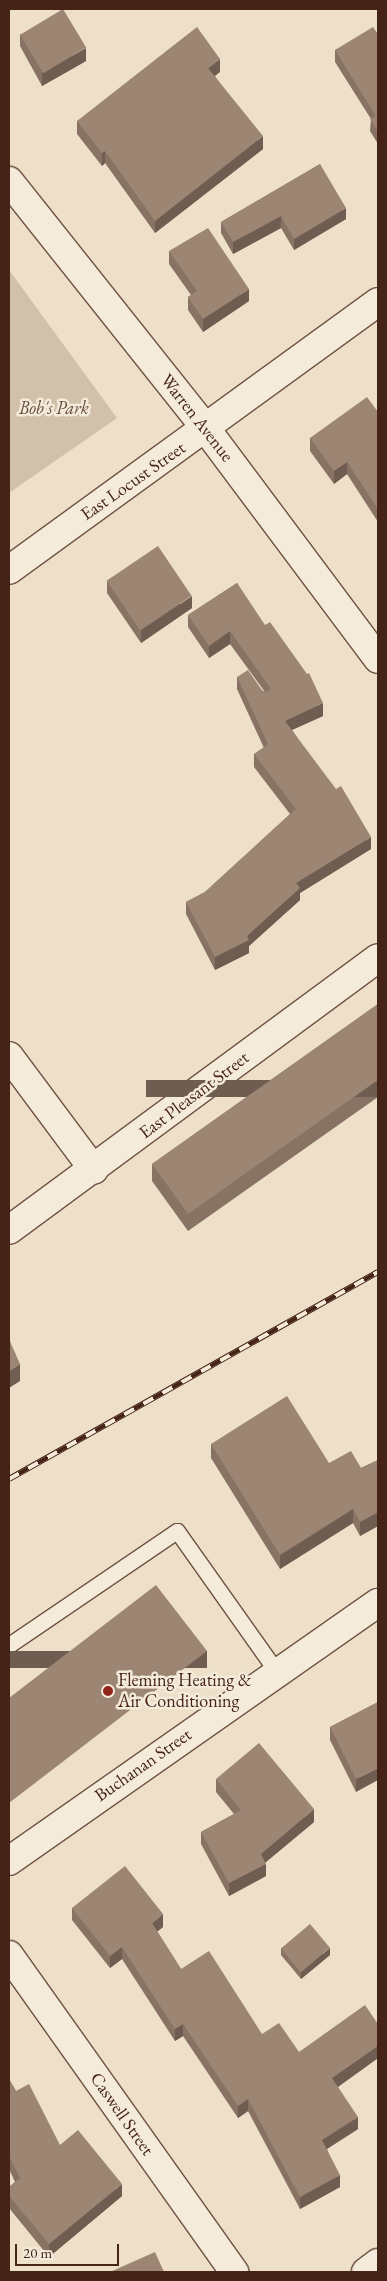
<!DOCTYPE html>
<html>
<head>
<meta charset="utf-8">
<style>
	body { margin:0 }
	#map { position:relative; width:387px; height:2281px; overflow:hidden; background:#eee0c8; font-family:"EB Garamond",serif }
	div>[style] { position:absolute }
	.green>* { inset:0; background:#d1c0aa }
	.roads { filter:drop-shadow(1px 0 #6f5243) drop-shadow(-1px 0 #6f5243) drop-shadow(0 1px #6f5243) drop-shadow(0 -1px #6f5243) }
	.service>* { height:15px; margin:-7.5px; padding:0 7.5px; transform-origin:7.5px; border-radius:7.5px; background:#f4ebdb }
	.minor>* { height:28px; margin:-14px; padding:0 14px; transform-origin:14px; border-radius:14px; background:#f4ebdb }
	.secondary>* { height:28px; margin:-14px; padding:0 14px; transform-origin:14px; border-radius:14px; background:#f4ebdb }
	.rail>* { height:5.5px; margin-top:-2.75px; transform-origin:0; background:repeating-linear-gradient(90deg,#f4ebdb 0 11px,#452317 0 22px); box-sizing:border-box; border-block:1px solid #452317 }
	.wall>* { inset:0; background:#877263 }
	.shaded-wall>* { inset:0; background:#6e5d50; transform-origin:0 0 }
	.building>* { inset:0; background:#9d8573; transform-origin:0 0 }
	.dots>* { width:14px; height:14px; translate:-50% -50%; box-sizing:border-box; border:2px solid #f4ebdb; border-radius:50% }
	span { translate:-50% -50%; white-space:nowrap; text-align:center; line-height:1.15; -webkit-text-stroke:5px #f4ebdb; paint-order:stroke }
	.park-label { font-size:18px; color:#684a3c; font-style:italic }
	.street-label { font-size:18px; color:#452317 }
	.poi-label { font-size:18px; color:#452317 }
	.left { translate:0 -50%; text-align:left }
	.frame { position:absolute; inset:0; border:10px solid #452317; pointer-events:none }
	.scale { position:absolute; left:15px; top:2244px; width:104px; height:22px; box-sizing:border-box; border:2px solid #452317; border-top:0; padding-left:6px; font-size:15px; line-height:18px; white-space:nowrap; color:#452317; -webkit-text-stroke:4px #f4ebdb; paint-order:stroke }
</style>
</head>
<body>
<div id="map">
	<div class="green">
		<div style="clip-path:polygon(9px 270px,117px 418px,9px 493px)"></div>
	</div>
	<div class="roads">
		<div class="service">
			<div style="left:9px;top:1645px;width:203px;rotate:-34.2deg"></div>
			<div style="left:177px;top:1531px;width:173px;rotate:54.7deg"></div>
		</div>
		<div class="minor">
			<div style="left:9px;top:181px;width:317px;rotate:51.5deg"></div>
			<div style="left:206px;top:429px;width:287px;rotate:53.2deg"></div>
			<div style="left:9px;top:570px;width:456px;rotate:-36deg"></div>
			<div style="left:9px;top:1056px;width:142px;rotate:53.3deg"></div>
			<div style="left:9px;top:1861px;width:450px;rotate:-35deg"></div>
			<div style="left:9px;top:1955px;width:389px;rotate:54.6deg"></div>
			<div style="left:366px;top:2272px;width:15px;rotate:-37deg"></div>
		</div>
		<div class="secondary">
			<div style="left:9px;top:1230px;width:458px;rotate:-36.4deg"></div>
		</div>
	</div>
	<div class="rail">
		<div style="left:9px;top:1479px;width:423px;rotate:-29.3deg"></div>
	</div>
	<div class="wall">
		<div style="clip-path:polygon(20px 34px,86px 61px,42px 86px,20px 46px)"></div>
		<div style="clip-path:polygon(378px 34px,378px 144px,370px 131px,371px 119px,335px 62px,335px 50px)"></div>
		<div style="clip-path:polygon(220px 72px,215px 76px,263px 149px,155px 233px,105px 163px,102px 166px,77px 134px,77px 121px)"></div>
		<div style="clip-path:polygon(320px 164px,346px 219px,294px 250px,281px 228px,233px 254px,221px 233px,221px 222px)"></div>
		<div style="clip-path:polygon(169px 251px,249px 301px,203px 332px,188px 310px,188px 297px,191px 295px,169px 264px)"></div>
		<div style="clip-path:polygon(378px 412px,378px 522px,347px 474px,334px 484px,310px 451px,310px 438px)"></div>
		<div style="clip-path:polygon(107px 581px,192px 608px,141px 643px,107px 593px)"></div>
		<div style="clip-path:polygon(237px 583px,323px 716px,292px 730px,371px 849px,300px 893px,300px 900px,249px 946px,249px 953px,215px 970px,186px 914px,186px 902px,205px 892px,290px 814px,254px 767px,254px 754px,264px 748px,237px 689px,237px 677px,265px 692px,230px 644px,209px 658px,188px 627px,188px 615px)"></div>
		<div style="clip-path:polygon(378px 1004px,378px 1097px,188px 1231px,152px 1181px,152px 1164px)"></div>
		<div style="clip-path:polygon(211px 1444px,329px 1463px,361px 1468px,378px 1460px,378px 1526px,360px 1536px,353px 1523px,280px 1569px,211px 1458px)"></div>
		<div style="clip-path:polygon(378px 1702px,356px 1792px,330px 1740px,330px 1727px)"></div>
		<div style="clip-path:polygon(216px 1779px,314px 1822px,265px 1863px,266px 1876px,229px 1896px,201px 1844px,201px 1832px,234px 1814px,216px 1792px)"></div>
		<div style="clip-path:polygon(72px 1908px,163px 1927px,157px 1931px,181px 1969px,262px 2034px,299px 2052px,378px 2024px,378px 2058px,338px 2087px,358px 2129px,327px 2149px,340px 2187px,300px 2209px,248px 2111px,238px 2118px,183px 2036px,175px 2041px,122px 1959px,110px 1968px,72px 1920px)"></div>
		<div style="clip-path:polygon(281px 1948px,330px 1955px,301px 1979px,281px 1955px)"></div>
		<div style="clip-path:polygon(9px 2079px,16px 2091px,60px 2145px,122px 2196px,49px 2257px,9px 2208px,9px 2187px,15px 2182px,9px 2169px)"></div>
	</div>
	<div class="shaded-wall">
		<div style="clip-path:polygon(86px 48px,86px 61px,42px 86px,42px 73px)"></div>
		<div style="clip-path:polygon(220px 59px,220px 72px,208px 80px,208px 68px)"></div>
		<div style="clip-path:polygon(263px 136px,263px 149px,155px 233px,155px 221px)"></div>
		<div style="clip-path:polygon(105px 151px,105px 163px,102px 166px,102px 153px)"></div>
		<div style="clip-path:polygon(346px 208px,346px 219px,294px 250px,294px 239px)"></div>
		<div style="clip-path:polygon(281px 216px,281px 228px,233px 254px,233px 242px)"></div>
		<div style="clip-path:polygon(249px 289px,249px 301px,203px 332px,203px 319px)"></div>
		<div style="clip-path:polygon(347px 462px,347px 474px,334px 484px,334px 471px)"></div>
		<div style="clip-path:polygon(192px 596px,192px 608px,141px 643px,141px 630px)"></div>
		<div style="clip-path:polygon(230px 631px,230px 644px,209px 658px,209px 646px)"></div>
		<div style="clip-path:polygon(323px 703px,323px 716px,285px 733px,285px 721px)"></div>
		<div style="clip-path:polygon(371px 837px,371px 849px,300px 893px,300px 900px,249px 946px,249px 953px,215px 970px,215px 957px,247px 936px,296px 883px)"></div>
		<div style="left:378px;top:1080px;width:17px;height:232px;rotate:90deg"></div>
		<div style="clip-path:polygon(20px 1364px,20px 1381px,9px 1388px,9px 1371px)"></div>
		<div style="clip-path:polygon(353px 1509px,353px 1523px,280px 1569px,280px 1555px)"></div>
		<div style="clip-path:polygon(378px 1512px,378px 1526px,360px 1536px,360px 1522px)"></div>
		<div style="left:207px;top:1651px;width:17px;height:250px;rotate:90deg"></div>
		<div style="clip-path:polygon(378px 1768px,378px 1780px,356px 1792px,356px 1779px)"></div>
		<div style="clip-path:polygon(314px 1809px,314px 1822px,261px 1866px,261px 1854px)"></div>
		<div style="clip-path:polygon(266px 1864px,266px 1876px,229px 1896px,229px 1883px)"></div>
		<div style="clip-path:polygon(163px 1914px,163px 1927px,152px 1936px,152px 1923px)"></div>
		<div style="clip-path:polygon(122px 1947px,122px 1959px,110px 1968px,110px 1956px)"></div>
		<div style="clip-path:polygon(330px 1948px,330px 1955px,301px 1979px,301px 1972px)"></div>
		<div style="clip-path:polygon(183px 2024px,183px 2036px,175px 2041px,175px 2029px)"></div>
		<div style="clip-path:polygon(378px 2046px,378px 2058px,332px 2091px,332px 2078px)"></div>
		<div style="clip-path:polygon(248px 2099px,248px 2111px,238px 2118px,238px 2106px)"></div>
		<div style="clip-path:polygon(358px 2117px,358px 2129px,322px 2152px,322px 2140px)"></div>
		<div style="clip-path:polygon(340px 2175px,340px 2187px,300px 2209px,300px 2197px)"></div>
		<div style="clip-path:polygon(122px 2184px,122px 2196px,49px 2257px,49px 2244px)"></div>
	</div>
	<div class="building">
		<div style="left:63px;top:9px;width:45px;height:50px;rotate:59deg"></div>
		<div style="clip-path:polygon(197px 27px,220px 59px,208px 68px,263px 136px,155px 221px,105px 151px,102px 153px,77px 121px)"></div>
		<div style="clip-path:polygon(373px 27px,378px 34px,378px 132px,370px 119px,376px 116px,335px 50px)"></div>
		<div style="clip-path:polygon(320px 164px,346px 208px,294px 239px,281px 216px,233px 242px,221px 222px)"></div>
		<div style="clip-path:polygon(208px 228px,249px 289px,203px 319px,188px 297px,197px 291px,169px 251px)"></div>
		<div style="clip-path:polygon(367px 397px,378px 412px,378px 509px,347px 462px,334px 471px,310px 438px)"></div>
		<div style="left:158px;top:546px;width:60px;height:62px;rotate:56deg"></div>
		<div style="clip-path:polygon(237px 583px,265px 625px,270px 622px,307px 674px,309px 673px,323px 703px,285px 721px,336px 789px,341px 786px,371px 837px,296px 883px,300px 888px,247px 936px,249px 940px,215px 957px,186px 902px,205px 892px,296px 809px,254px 754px,268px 744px,237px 677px,248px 670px,264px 693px,271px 689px,230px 631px,209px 646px,188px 615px)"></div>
		<div style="clip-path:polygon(378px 1004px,378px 1080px,188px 1214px,152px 1164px)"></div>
		<div style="clip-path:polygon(9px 1339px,20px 1364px,9px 1371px)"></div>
		<div style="clip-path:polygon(287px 1396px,329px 1463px,351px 1451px,361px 1468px,378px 1460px,378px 1512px,360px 1522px,353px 1509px,280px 1555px,211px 1444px)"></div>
		<div style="clip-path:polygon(156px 1585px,207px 1651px,9px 1803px,9px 1698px)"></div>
		<div style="clip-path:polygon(378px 1702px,378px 1768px,356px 1779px,330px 1727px)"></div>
		<div style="clip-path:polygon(259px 1743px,314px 1809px,261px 1854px,266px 1864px,229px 1883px,201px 1832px,241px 1810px,216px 1779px)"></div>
		<div style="clip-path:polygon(125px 1866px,163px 1914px,152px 1923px,181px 1969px,209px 1951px,262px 2034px,279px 2023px,299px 2052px,365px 2005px,378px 2024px,378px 2046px,332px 2078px,358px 2117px,322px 2140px,340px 2175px,300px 2197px,248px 2099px,238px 2106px,183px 2024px,175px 2029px,122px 1947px,110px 1956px,72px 1908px)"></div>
		<div style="left:310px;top:1924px;width:31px;height:38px;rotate:50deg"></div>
		<div style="clip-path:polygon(9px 2079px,16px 2091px,29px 2084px,60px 2145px,78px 2130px,122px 2184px,49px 2244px,9px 2196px,9px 2187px,20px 2178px,9px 2156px)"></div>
		<div style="clip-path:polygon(155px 2252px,164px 2272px,110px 2272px)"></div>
	</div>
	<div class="dots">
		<div style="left:108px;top:1691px;background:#8f2418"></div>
	</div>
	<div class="park-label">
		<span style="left:54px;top:408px">Bob's Park</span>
	</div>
	<div class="street-label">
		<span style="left:197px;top:418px;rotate:52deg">Warren Avenue</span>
		<span style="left:133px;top:481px;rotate:-35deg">East Locust Street</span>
		<span style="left:194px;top:1095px;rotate:-37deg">East Pleasant Street</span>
		<span style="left:143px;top:1765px;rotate:-35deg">Buchanan Street</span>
		<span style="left:122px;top:2114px;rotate:55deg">Caswell Street</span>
	</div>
	<div class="poi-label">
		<span class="left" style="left:118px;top:1691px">Fleming Heating &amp;<br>Air Conditioning</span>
	</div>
	<div class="frame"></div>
	<div class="scale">20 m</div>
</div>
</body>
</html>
